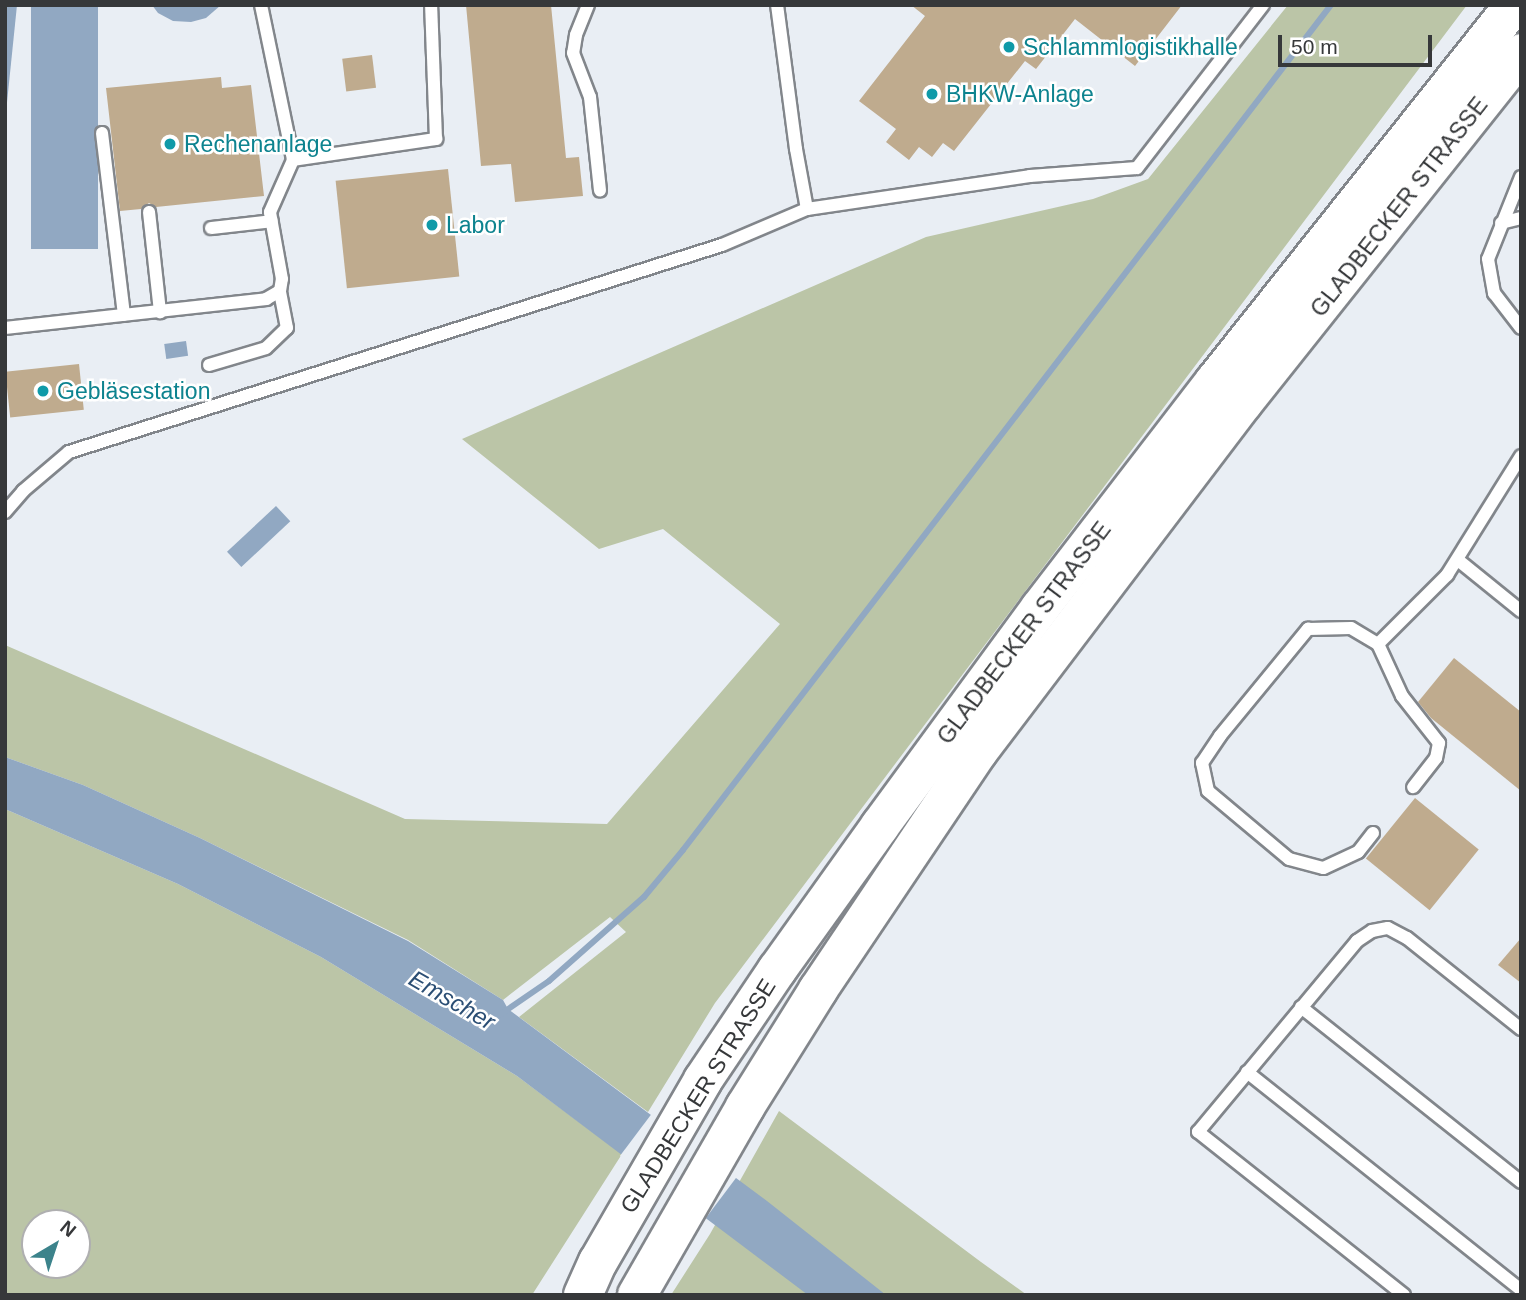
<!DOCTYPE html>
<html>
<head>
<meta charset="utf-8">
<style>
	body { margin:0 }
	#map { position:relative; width:1526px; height:1300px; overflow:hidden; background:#e9eef4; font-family:Arial,sans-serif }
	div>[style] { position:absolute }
	.green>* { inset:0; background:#bbc5a7 }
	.water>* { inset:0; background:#91a8c2; transform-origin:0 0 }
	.pier>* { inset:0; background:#e9eef4; transform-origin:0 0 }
	.stream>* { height:6px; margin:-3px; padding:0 3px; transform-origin:3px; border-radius:3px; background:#91a8c2 }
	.building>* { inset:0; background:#bfab8e; transform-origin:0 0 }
	.roads { filter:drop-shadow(2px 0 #82868b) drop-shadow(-2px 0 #82868b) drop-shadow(0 2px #82868b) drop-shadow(0 -2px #82868b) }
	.lane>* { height:12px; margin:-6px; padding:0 6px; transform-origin:6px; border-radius:6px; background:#fff }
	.highway>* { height:38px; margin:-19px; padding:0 19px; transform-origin:19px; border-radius:19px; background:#fff }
	.dots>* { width:19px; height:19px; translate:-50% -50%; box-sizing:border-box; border:4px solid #fff; border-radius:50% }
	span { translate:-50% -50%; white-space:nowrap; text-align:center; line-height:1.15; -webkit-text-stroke:5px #fff; paint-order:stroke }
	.culture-label { font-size:23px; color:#0d838f }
	.left { translate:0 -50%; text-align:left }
	.street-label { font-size:23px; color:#36383a }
	.water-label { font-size:24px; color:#2b4e74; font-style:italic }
	.frame { position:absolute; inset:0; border:7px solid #36383a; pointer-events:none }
	.north { position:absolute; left:21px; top:1209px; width:70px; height:70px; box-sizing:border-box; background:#fff; border:2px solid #afafb0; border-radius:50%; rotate:39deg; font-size:19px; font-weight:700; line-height:28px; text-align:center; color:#36383a }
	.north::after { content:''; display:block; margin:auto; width:24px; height:32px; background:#3c838b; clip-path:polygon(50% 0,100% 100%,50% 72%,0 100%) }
	.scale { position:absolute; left:1278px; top:35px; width:154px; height:32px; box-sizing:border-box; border:4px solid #36383a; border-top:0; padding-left:9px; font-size:21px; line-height:24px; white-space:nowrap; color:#36383a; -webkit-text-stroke:5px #fff; paint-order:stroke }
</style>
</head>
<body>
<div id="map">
	<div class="green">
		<div style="clip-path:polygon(1288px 5px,1467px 5px,715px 1003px,648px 1112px,519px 1017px,626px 932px,610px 917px,503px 1000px,408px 940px,200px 838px,83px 785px,5px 757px,5px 645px,405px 819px,607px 824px,780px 624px,663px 529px,599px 549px,462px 439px,926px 237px,1093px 199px,1148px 179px)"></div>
		<div style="clip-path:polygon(evenodd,5px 809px,178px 884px,321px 957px,517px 1076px,622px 1154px,532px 1295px,5px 1295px,5px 809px,35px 1223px,77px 1223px,77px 1265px,35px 1265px,35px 1223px)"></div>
		<div style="clip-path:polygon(779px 1111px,981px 1262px,1027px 1295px,671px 1295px,710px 1234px)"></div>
	</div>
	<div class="water">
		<div style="clip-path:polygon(5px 5px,17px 5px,5px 122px)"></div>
		<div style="left:31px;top:5px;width:67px;height:244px"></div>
		<div style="clip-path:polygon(152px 5px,221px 5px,206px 18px,191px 22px,173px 21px,158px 13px)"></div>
		<div style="left:186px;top:341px;width:15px;height:22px;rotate:82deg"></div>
		<div style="left:276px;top:506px;width:21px;height:67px;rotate:47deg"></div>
		<div style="clip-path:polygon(5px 757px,83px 785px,200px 838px,408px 941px,503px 1000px,508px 1009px,767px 1201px,886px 1295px,808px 1295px,517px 1076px,321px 957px,178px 884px,5px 809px)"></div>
	</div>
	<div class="pier">
		<div style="left:653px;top:1112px;width:106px;height:55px;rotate:37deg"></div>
	</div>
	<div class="stream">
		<div style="left:501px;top:1014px;width:58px;rotate:-34.5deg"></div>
		<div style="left:549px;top:981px;width:127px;rotate:-41.5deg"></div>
		<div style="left:644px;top:897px;width:61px;rotate:-50.3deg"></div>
		<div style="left:683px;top:850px;width:1065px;rotate:-52.52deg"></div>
	</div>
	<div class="building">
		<div style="clip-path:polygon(466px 5px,551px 5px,566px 158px,579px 157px,583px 196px,515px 202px,511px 164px,481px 166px)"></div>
		<div style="clip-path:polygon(911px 5px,1182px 5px,1135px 66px,1075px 19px,1036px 69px,1025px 61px,954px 151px,943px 143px,932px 157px,919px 147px,909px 160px,886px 142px,896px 129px,859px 101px,925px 16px)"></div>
		<div style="left:372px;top:55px;width:33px;height:30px;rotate:83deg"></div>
		<div style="clip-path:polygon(221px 77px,222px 88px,251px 85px,264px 196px,156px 207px,149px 203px,141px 209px,120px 211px,106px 88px)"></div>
		<div style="left:448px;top:169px;width:108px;height:113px;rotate:84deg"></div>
		<div style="left:79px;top:364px;width:46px;height:74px;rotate:84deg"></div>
		<div style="clip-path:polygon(1454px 658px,1521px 712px,1521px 791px,1431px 718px,1418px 702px)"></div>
		<div style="left:1415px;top:798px;width:82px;height:78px;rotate:39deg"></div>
		<div style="clip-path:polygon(1521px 938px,1521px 983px,1498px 965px)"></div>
	</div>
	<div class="roads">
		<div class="lane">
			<div style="left:261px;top:5px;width:158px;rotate:78.3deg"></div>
			<div style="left:588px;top:5px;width:32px;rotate:112deg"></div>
			<div style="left:576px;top:35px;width:18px;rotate:99deg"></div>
			<div style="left:573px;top:53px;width:47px;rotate:68.9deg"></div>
			<div style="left:590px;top:97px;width:94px;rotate:83.9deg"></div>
			<div style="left:102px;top:133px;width:183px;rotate:83.1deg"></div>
			<div style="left:1521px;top:177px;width:88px;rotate:111.9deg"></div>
			<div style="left:1488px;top:259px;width:35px;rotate:80deg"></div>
			<div style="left:1494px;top:293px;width:44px;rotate:52.4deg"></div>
			<div style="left:807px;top:209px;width:225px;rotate:-8.4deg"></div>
			<div style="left:1030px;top:176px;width:107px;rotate:-4.3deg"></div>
			<div style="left:1137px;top:168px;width:206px;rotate:-52.3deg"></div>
			<div style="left:149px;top:212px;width:101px;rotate:83.7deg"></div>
			<div style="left:1501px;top:223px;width:21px;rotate:-14deg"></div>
			<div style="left:211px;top:228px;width:61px;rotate:-6.5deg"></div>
			<div style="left:5px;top:328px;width:263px;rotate:-6.3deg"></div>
			<div style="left:266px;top:299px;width:16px;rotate:-30deg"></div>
			<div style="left:280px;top:291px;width:12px;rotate:-81deg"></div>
			<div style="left:282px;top:279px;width:68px;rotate:-100.2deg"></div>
			<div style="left:270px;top:212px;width:57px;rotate:-66.1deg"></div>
			<div style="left:293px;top:160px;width:145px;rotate:-8.4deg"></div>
			<div style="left:436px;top:139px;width:134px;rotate:-92.1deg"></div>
			<div style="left:209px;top:365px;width:59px;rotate:-16.6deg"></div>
			<div style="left:266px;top:348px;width:29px;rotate:-44deg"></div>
			<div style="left:287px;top:328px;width:38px;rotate:-101deg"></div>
			<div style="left:5px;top:512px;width:28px;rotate:-49deg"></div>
			<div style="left:23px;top:491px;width:60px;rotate:-40.3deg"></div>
			<div style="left:69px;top:452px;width:685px;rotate:-17.59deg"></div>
			<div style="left:722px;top:245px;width:92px;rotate:-23deg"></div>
			<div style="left:807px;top:209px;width:61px;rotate:-100.4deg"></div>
			<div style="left:796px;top:149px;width:145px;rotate:-97.5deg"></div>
			<div style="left:1458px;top:560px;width:81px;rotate:39deg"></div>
			<div style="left:1378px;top:644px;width:57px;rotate:65.2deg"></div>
			<div style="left:1402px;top:696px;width:60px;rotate:51.8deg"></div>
			<div style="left:1439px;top:743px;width:15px;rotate:101deg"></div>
			<div style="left:1436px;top:758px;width:37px;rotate:128deg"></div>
			<div style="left:1373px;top:833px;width:24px;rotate:128deg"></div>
			<div style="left:1358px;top:852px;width:38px;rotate:155deg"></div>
			<div style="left:1323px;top:868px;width:35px;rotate:-165deg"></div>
			<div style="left:1289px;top:859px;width:106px;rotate:-140deg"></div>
			<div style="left:1208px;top:791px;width:29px;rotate:-102deg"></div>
			<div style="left:1202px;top:763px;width:32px;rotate:-56deg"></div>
			<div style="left:1220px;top:736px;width:139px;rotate:-50.6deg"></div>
			<div style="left:1308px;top:629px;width:43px;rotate:-1.3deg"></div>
			<div style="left:1351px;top:628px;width:31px;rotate:31deg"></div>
			<div style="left:1378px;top:644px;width:98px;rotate:-45deg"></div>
			<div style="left:1447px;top:575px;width:140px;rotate:-58.1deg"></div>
			<div style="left:1301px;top:1007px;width:281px;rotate:38.5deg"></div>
			<div style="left:1247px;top:1072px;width:350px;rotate:38.5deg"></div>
			<div style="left:1404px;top:1295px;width:263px;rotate:-141.6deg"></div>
			<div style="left:1198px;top:1132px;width:249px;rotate:-50.2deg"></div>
			<div style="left:1357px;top:941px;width:18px;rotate:-34deg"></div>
			<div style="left:1372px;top:931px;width:16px;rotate:-11deg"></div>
			<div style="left:1388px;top:928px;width:21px;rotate:28deg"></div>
			<div style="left:1407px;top:938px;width:146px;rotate:38.6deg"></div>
		</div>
		<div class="highway">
			<div style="left:583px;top:1295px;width:36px;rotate:-66deg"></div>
			<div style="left:598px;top:1262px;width:210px;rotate:-60deg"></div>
			<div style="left:703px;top:1080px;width:133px;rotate:-56.1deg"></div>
			<div style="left:777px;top:970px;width:177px;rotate:-54.4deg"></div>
			<div style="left:880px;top:826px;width:270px;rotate:-53.7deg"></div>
			<div style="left:1040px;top:608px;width:287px;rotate:-52.4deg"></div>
			<div style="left:1215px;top:381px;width:480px;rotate:-51.5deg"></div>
			<div style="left:637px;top:1295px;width:217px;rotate:-60.1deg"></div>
			<div style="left:745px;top:1107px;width:138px;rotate:-58deg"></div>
			<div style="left:818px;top:990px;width:287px;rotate:-56.1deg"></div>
			<div style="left:978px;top:752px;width:438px;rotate:-52.8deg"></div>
			<div style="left:1243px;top:403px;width:447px;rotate:-51.5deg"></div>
		</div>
	</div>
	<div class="dots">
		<div style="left:1009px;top:47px;background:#0f9aa8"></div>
		<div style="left:932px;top:94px;background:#0f9aa8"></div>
		<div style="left:170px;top:144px;background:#0f9aa8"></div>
		<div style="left:432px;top:225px;background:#0f9aa8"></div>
		<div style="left:43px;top:391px;background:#0f9aa8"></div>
	</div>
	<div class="culture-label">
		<span class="left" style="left:1023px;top:47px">Schlammlogistikhalle</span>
		<span class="left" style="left:946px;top:94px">BHKW-Anlage</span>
		<span class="left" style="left:184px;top:144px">Rechenanlage</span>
		<span class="left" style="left:446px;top:225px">Labor</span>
		<span class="left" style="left:57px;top:391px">Gebläsestation</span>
	</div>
	<div class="street-label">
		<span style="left:1399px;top:207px;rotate:-52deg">GLADBECKER STRASSE</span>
		<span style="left:1024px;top:633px;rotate:-53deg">GLADBECKER STRASSE</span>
		<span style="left:698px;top:1096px;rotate:-58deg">GLADBECKER STRASSE</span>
	</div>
	<div class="water-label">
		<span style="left:452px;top:1000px;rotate:30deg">Emscher</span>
	</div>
	<div class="frame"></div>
	<div class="north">N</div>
	<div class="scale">50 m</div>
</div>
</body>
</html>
